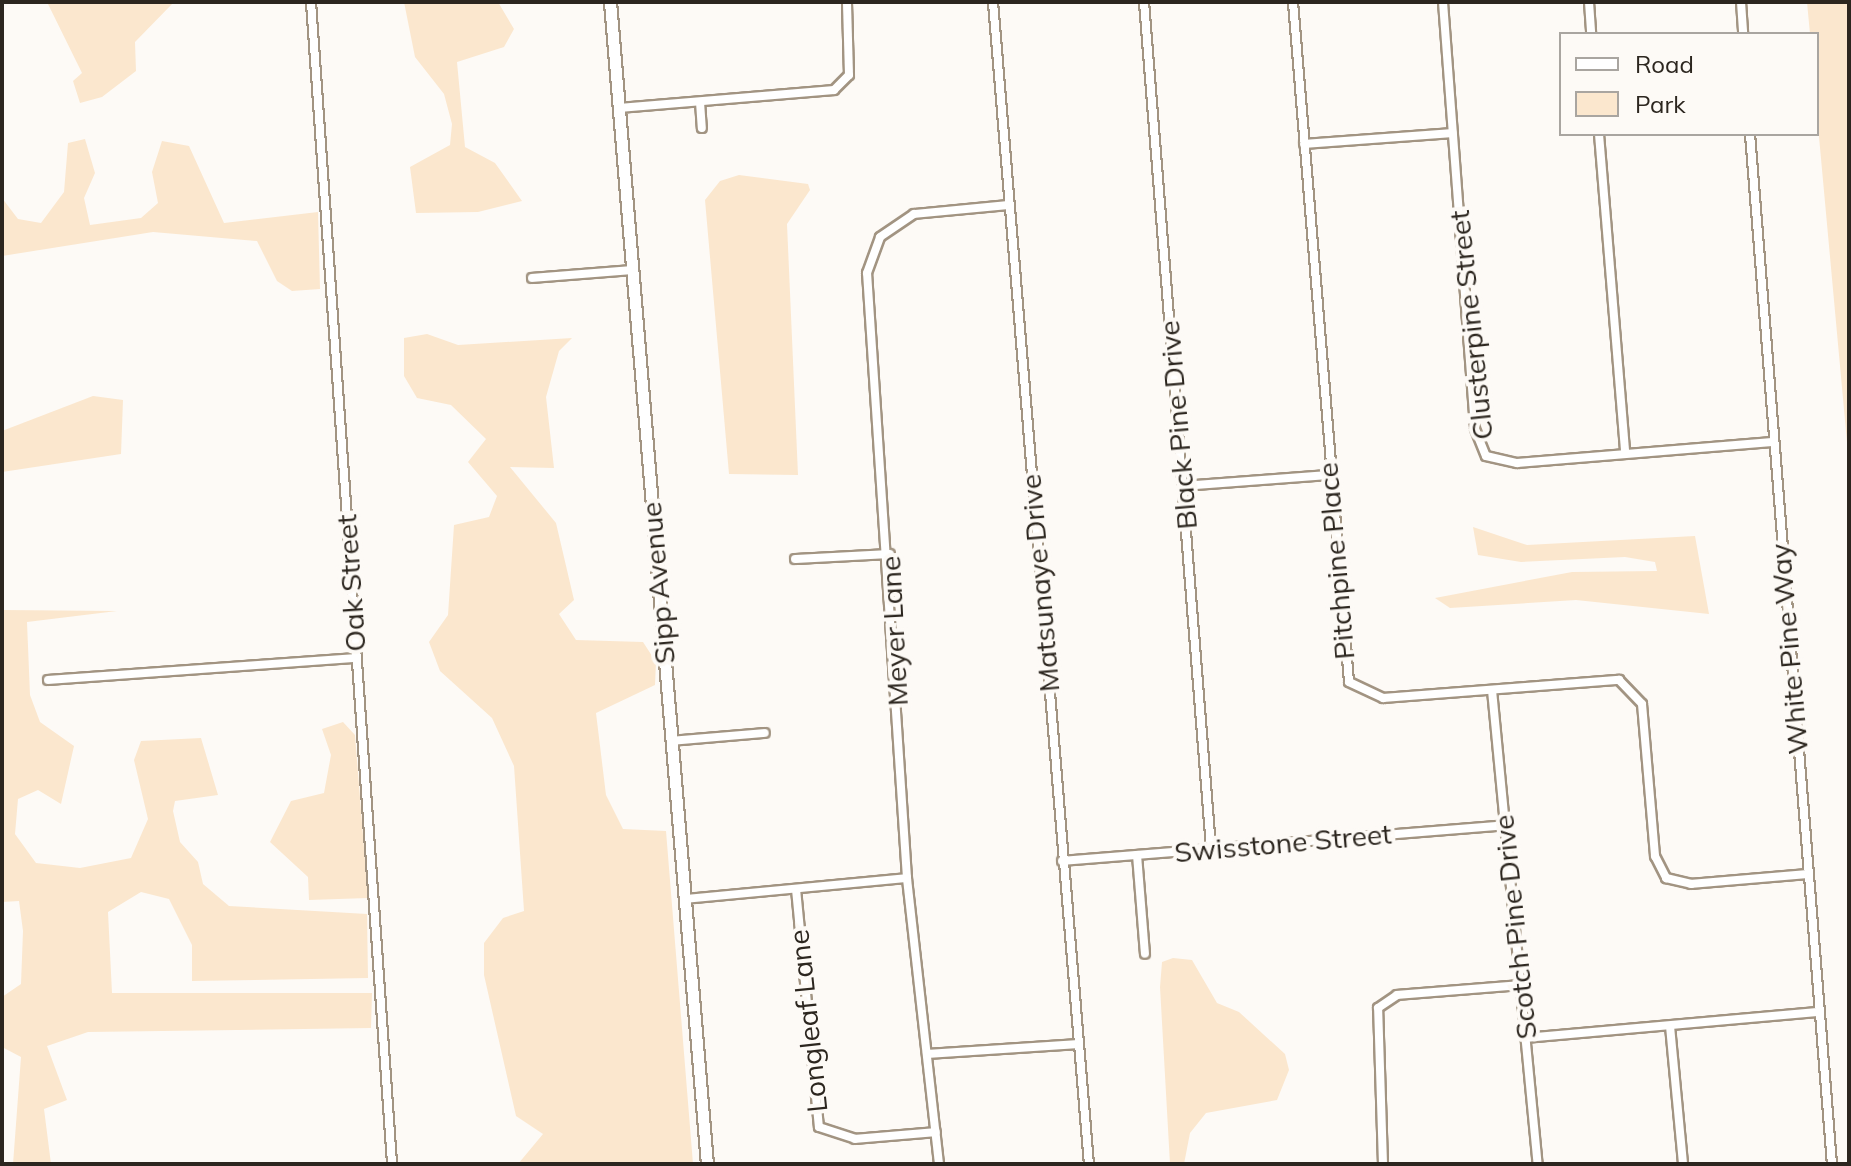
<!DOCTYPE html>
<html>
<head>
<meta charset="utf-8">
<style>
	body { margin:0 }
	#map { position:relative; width:1851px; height:1166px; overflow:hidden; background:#fdfaf6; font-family:Mulish,sans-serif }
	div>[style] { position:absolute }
	.green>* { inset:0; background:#fbe7ce }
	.roads { filter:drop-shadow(2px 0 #a29482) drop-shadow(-2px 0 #a29482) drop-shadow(0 2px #a29482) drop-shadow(0 -2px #a29482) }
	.street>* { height:8px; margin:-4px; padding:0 4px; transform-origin:4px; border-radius:4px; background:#fff }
	.secondary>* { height:11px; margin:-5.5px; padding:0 5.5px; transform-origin:5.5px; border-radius:5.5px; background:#fff }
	span { translate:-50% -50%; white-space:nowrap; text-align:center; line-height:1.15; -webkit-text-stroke:8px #fdfaf6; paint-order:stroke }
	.street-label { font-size:28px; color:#2c261f }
	.frame { position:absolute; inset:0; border:4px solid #2c261f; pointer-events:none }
	.legend { position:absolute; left:1559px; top:32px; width:260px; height:104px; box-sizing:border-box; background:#fdfaf6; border:2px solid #a9a5a0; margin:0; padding:10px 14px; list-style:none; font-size:24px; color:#2c261f }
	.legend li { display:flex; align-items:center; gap:16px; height:40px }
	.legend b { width:40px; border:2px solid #a9a5a0 }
</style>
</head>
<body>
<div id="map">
	<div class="green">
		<div style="clip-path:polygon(47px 2px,174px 2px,135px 42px,136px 71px,102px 97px,80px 103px,73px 81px,82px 73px)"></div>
		<div style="clip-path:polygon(404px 2px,498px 2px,514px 29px,504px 47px,457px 62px,465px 147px,495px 163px,522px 201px,478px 212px,416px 213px,410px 167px,450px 145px,452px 124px,444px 94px,415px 57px)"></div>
		<div style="clip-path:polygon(1807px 2px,1849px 2px,1849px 464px,1817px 115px,1817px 34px,1810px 34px)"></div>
		<div style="clip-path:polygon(85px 139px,95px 173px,84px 198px,90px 225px,141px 218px,158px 203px,152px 172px,162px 141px,189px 146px,224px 223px,318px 212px,320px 289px,292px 291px,277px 281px,257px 241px,153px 232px,2px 256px,2px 198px,18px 219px,41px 223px,64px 192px,68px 143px)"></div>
		<div style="clip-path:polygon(739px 175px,808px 184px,810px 190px,787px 224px,798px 475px,729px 474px,705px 200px,720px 181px)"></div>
		<div style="clip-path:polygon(427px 334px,458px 345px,572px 338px,559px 351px,546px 397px,554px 468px,510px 467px,556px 523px,574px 600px,559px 614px,576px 640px,643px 642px,656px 662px,655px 685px,596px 713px,606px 795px,623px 829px,666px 831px,693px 1164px,518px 1164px,543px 1134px,516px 1116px,484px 975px,484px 943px,503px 918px,524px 911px,514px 766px,492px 718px,440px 671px,429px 642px,448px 615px,454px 525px,489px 517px,497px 496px,468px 462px,486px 439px,451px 405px,417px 398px,404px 376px,404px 338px)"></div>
		<div style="clip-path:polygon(93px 396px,123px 400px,121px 454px,2px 472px,2px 431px)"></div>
		<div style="clip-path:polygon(1473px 527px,1527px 545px,1695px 536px,1709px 614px,1576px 600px,1450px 608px,1435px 598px,1572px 572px,1657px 571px,1655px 562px,1625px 557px,1521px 562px,1478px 555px)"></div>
		<div style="clip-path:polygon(2px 610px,117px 611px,27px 622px,30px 695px,40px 722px,74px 746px,61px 804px,38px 790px,18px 799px,15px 834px,36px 863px,80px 868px,131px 858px,148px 819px,134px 760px,141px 741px,201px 738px,218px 795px,175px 801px,173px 811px,180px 842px,198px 862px,203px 884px,229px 906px,367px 914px,368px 978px,192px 981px,192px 945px,169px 899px,141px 892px,108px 912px,112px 993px,372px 993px,371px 1028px,88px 1032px,47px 1046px,67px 1100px,44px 1109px,51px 1164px,13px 1164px,21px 1057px,2px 1047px,2px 997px,21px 984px,23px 931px,19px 901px,2px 902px)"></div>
		<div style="clip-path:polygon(343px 722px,355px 735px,368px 898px,309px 900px,308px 877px,270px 842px,291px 801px,324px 793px,331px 755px,322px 729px)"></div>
		<div style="clip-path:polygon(1173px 958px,1192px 960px,1217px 1003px,1239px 1012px,1285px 1054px,1289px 1070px,1277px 1100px,1206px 1113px,1190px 1133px,1184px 1164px,1170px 1164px,1160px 987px,1162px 962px)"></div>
	</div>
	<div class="roads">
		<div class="street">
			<div style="left:311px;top:2px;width:1165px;rotate:86.01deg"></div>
			<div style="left:993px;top:2px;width:1166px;rotate:85.28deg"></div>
			<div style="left:1144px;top:2px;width:849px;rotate:85.47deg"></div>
			<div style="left:1293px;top:2px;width:682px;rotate:85.29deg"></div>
			<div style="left:1349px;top:682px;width:38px;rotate:25deg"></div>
			<div style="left:1383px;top:698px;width:237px;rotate:-4.4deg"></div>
			<div style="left:1619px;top:680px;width:33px;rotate:46deg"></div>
			<div style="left:1642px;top:704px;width:153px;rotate:85.1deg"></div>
			<div style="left:1655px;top:856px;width:25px;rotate:63deg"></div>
			<div style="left:1666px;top:878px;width:26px;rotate:13deg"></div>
			<div style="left:1691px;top:884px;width:116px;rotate:-4.9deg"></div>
			<div style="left:1443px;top:2px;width:428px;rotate:85.7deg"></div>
			<div style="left:1475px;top:429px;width:29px;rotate:68deg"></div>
			<div style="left:1486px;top:456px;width:32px;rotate:13deg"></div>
			<div style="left:1517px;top:463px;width:256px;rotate:-4.7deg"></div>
			<div style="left:1589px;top:2px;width:32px;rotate:86deg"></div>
			<div style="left:1741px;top:2px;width:32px;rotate:86deg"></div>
			<div style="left:700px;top:102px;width:26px;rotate:86deg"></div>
			<div style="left:619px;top:108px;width:216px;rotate:-4.8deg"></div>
			<div style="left:834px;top:90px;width:21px;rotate:-45deg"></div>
			<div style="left:849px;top:75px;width:73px;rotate:-91.6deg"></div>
			<div style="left:1599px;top:134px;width:320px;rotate:85.3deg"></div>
			<div style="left:1750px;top:134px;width:1033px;rotate:85.45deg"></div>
			<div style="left:1304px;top:144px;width:149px;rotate:-4.2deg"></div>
			<div style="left:532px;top:278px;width:100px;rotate:-4.6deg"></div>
			<div style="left:1183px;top:486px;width:145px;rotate:-4.3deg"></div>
			<div style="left:795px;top:559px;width:95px;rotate:-3deg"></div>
			<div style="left:48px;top:680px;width:309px;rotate:-4.1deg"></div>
			<div style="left:1492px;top:690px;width:476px;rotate:84.5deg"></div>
			<div style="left:671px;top:741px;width:94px;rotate:-4.9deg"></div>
			<div style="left:1137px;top:855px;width:99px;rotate:85.4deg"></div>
			<div style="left:1062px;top:861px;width:444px;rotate:-4.6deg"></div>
			<div style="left:796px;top:889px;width:239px;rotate:84.5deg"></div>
			<div style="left:819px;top:1127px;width:38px;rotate:18deg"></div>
			<div style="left:855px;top:1139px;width:81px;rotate:-4.9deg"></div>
			<div style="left:685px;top:899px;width:223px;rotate:-5.4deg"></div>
			<div style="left:1670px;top:1026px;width:139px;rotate:84.6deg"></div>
			<div style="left:1526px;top:1038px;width:294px;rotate:-5.1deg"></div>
			<div style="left:927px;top:1054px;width:152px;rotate:-3.8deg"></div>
			<div style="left:939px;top:1164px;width:288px;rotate:-96.4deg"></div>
			<div style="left:907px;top:878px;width:606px;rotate:-93.78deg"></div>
			<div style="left:867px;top:273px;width:38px;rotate:-70deg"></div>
			<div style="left:880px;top:237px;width:41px;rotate:-34.1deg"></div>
			<div style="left:914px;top:214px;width:96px;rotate:-5.4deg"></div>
			<div style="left:1383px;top:1164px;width:156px;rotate:-91.8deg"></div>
			<div style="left:1378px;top:1008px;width:23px;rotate:-34deg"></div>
			<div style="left:1397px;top:995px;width:124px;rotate:-4.6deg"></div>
		</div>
		<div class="secondary">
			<div style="left:610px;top:2px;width:1166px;rotate:85.23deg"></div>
		</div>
	</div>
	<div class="street-label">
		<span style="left:1471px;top:325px;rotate:-96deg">Clusterpine Street</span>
		<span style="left:1178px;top:425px;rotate:-95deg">Black Pine Drive</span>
		<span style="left:1336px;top:561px;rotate:-95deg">Pitchpine Place</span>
		<span style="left:351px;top:583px;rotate:-94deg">Oak Street</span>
		<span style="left:658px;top:583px;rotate:-95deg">Sipp Avenue</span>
		<span style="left:1040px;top:583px;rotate:-95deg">Matsunaye Drive</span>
		<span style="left:894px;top:631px;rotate:-93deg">Meyer Lane</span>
		<span style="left:1789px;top:649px;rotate:-95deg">White Pine Way</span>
		<span style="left:1283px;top:843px;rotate:-5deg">Swisstone Street</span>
		<span style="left:1515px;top:927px;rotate:-96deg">Scotch Pine Drive</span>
		<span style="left:808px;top:1021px;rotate:-96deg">Longleaf Lane</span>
	</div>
	<div class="frame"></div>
	<ul class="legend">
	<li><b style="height:10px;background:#fff"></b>Road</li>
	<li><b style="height:22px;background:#fbe7ce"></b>Park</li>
	</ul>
</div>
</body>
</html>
